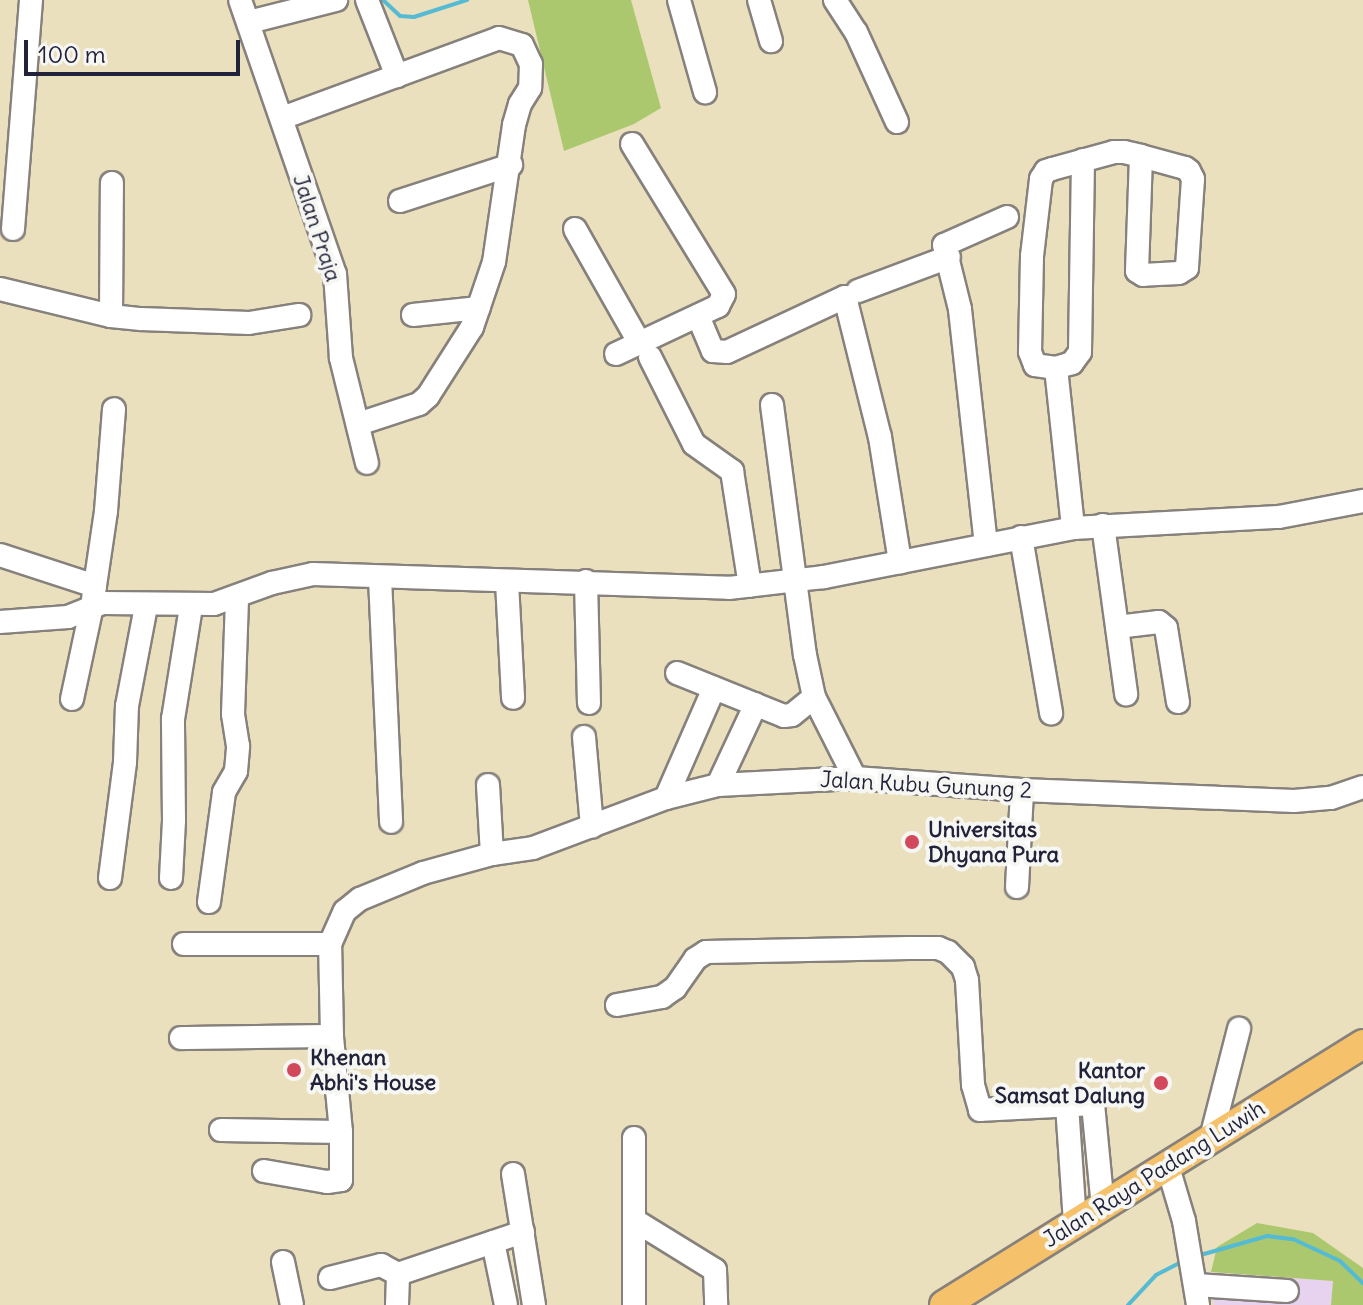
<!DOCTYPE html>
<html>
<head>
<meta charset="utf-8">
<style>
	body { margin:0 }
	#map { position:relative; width:1363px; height:1305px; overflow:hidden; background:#eae0bd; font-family:Delius,sans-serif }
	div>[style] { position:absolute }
	.built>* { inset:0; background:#e7d2ef }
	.green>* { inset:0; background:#acc86e }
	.stream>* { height:4px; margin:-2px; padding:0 2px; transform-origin:2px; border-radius:2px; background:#55bad4 }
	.roads { filter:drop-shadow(2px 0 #86817c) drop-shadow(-2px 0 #86817c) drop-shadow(0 2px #86817c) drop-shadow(0 -2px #86817c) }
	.minor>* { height:22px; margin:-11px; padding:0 11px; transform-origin:11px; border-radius:11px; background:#fff }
	.major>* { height:28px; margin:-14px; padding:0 14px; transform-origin:14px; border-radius:14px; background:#f5c16b }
	.dots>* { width:22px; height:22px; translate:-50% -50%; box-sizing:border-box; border:4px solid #f6f6f2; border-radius:50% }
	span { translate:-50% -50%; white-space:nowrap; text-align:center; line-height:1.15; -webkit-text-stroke:8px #f6f6f2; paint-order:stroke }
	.street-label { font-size:22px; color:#22223b }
	.poi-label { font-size:22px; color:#22223b; font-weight:700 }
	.left { translate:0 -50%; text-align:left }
	.right { translate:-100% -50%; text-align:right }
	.scale { position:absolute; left:24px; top:40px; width:216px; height:36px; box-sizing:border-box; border:4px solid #22223b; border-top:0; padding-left:10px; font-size:24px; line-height:28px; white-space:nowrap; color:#22223b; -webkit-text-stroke:6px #f6f6f2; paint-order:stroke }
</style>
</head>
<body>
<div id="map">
	<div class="built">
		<div style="clip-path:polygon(1211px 1272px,1333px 1281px,1331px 1305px,1214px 1305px)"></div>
	</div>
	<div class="green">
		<div style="clip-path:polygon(528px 0,631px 0,661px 108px,634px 124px,564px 151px)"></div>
		<div style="clip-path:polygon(1257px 1223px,1313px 1233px,1363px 1268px,1363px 1305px,1331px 1305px,1333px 1281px,1211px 1272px,1217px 1247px)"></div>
	</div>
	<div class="stream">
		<div style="left:383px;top:0;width:23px;rotate:43deg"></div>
		<div style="left:400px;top:16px;width:14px;rotate:4deg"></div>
		<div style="left:414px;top:17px;width:56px;rotate:-17.8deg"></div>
		<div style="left:1197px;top:1256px;width:73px;rotate:-15.9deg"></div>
		<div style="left:1267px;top:1236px;width:26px;rotate:7deg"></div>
		<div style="left:1293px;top:1239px;width:52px;rotate:25.1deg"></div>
		<div style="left:1340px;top:1261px;width:32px;rotate:44deg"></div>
		<div style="left:1128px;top:1305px;width:41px;rotate:-47deg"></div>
		<div style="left:1156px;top:1275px;width:29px;rotate:-27deg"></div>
	</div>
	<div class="roads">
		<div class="minor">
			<div style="left:240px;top:0;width:290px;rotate:70.9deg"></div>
			<div style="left:335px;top:274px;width:84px;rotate:85.9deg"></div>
			<div style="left:341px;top:358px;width:108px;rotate:76.1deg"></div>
			<div style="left:367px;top:0;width:82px;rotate:68.5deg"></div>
			<div style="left:679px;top:0;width:96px;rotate:74.2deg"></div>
			<div style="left:759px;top:0;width:43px;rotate:73.7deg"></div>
			<div style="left:835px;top:0;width:38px;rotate:57deg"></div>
			<div style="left:856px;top:32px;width:99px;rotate:65.5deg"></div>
			<div style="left:249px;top:22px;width:90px;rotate:-14.2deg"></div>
			<div style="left:282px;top:118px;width:231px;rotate:-20.2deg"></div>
			<div style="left:499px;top:38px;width:24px;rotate:17deg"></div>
			<div style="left:522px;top:45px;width:21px;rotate:65deg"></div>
			<div style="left:531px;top:64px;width:24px;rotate:92deg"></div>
			<div style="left:530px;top:88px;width:19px;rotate:122deg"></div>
			<div style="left:520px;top:104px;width:22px;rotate:106deg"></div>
			<div style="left:514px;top:125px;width:138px;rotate:98.3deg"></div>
			<div style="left:494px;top:262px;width:69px;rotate:108.7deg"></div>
			<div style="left:472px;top:327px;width:82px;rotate:122.5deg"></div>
			<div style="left:428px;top:396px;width:12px;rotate:138deg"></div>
			<div style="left:419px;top:404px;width:64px;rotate:161.8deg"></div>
			<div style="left:1083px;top:160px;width:192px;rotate:90.9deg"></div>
			<div style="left:1080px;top:352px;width:14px;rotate:126deg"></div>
			<div style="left:1072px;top:363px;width:17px;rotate:163deg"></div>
			<div style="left:1056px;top:368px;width:21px;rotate:-172deg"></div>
			<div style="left:1035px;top:365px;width:14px;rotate:-111deg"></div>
			<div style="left:1030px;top:352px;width:96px;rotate:-88.8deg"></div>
			<div style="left:1032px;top:256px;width:78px;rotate:-83.3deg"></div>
			<div style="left:1041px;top:179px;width:9px;rotate:-58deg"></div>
			<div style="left:1046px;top:171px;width:6px;rotate:-18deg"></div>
			<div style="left:1052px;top:169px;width:64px;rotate:-15.3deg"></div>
			<div style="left:1114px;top:152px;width:10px"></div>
			<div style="left:1124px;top:152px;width:17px;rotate:13deg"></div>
			<div style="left:1141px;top:156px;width:46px;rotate:15.3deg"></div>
			<div style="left:1185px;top:168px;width:5px;rotate:37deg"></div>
			<div style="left:1189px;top:171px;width:9px;rotate:63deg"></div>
			<div style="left:1193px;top:179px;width:89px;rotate:93.9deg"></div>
			<div style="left:1187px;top:268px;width:9px;rotate:148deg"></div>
			<div style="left:1179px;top:273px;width:36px;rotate:177deg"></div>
			<div style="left:1143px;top:275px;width:7px;rotate:-146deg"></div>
			<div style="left:1137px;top:271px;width:115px;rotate:-88deg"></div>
			<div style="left:400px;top:201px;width:117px;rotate:-18deg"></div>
			<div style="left:13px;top:229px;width:230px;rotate:-85.5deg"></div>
			<div style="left:575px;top:229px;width:132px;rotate:60.5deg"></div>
			<div style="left:0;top:289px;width:114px;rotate:13.7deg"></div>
			<div style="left:111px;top:316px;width:30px;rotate:6deg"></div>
			<div style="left:141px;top:319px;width:108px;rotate:2.1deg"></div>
			<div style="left:249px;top:323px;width:51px;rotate:-9.1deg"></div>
			<div style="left:858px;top:291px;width:97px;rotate:-20.5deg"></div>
			<div style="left:413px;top:315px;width:66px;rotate:-6.1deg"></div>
			<div style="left:111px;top:316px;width:133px;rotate:-89.6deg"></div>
			<div style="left:698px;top:316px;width:38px;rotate:67deg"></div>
			<div style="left:713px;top:351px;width:14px;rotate:4deg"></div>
			<div style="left:727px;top:352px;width:130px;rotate:-25deg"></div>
			<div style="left:845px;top:297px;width:144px;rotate:76deg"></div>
			<div style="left:880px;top:437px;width:127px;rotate:80.9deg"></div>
			<div style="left:616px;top:354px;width:113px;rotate:-25.2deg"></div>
			<div style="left:718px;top:306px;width:13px;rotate:-63deg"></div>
			<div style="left:724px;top:294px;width:176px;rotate:-121.5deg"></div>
			<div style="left:650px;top:357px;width:97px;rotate:63.2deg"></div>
			<div style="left:694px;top:444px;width:47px;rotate:35.4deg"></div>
			<div style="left:732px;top:471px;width:116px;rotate:81.1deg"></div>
			<div style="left:1056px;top:368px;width:161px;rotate:83.9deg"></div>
			<div style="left:772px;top:405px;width:252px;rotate:82.5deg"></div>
			<div style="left:805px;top:655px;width:43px;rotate:77.9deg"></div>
			<div style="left:814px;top:697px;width:91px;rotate:63.2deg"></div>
			<div style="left:1103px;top:525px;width:171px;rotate:82.2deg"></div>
			<div style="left:1021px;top:537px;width:179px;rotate:80.3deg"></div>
			<div style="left:986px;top:545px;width:237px;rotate:-96.3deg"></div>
			<div style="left:960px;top:309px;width:66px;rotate:-104deg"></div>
			<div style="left:944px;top:245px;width:69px;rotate:-24deg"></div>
			<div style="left:0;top:555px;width:100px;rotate:18.1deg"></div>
			<div style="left:380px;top:578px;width:244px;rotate:87.4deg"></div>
			<div style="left:586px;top:581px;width:122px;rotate:88.6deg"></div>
			<div style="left:507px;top:582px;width:116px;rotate:87deg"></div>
			<div style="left:0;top:622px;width:68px;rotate:-4.2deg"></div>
			<div style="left:68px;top:617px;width:37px;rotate:-22deg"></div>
			<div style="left:102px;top:603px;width:112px;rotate:0.5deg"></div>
			<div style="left:214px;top:604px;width:62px;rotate:-19.9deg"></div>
			<div style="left:272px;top:583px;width:42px;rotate:-12.4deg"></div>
			<div style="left:313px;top:574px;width:416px;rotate:1.9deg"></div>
			<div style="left:729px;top:588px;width:96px;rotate:-6.6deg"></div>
			<div style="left:824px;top:577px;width:254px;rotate:-11.1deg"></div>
			<div style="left:1073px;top:528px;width:206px;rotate:-3.1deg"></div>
			<div style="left:1279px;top:517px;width:86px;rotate:-10.8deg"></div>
			<div style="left:1117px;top:627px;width:42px;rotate:-6.8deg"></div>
			<div style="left:1159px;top:622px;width:9px;rotate:41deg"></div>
			<div style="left:1166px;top:628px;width:75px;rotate:80.8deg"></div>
			<div style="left:677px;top:673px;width:115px;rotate:21.9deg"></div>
			<div style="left:784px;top:716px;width:8px;rotate:-7deg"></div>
			<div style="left:792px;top:715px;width:28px;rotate:-39deg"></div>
			<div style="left:72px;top:699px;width:95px;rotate:-77.9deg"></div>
			<div style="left:92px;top:606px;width:96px;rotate:-81.6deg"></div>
			<div style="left:106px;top:511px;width:102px;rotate:-85.5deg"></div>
			<div style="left:584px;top:737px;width:90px;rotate:84.9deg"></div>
			<div style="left:488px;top:785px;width:69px;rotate:86.7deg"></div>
			<div style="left:718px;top:785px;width:89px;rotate:-64.9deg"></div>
			<div style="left:666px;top:798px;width:120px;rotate:-66.4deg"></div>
			<div style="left:110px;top:878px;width:117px;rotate:-82.6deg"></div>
			<div style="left:125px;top:762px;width:56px;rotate:-88deg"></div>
			<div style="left:127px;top:706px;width:102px;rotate:-79.2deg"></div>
			<div style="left:171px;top:878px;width:58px;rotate:-87deg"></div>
			<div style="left:174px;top:820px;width:101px;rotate:-90.6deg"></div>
			<div style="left:173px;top:719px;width:114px;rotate:-80.9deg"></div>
			<div style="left:1017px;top:887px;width:97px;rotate:-87deg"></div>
			<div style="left:209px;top:902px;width:111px;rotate:-82.2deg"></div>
			<div style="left:224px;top:792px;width:24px;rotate:-60deg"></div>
			<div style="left:236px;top:771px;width:25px;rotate:-85deg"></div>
			<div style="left:238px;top:746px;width:32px;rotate:-99deg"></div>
			<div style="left:233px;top:714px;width:115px;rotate:-88deg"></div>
			<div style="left:184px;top:944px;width:146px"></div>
			<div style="left:617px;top:1005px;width:46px;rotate:-10.1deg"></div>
			<div style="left:662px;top:997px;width:16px;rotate:-35deg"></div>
			<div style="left:675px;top:988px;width:35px;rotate:-55deg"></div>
			<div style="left:695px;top:959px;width:13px;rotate:-32deg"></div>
			<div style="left:706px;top:952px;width:203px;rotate:-1.1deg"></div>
			<div style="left:909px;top:948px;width:29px"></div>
			<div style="left:938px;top:948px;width:11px;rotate:22deg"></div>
			<div style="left:948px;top:952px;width:21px;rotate:45deg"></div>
			<div style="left:963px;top:967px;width:14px;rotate:73deg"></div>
			<div style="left:967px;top:980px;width:105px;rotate:86.7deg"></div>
			<div style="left:973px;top:1085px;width:26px;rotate:74deg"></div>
			<div style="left:980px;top:1110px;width:113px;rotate:-3deg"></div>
			<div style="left:1093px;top:1104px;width:103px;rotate:84.5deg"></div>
			<div style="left:181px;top:1038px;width:151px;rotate:-0.8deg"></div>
			<div style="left:1067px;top:1105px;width:118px;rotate:86.1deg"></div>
			<div style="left:221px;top:1130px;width:120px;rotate:1deg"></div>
			<div style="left:634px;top:1138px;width:167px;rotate:90deg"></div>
			<div style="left:1211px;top:1138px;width:113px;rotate:-75.6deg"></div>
			<div style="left:1168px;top:1167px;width:56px;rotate:73.5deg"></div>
			<div style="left:1184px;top:1221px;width:85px;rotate:80.5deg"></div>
			<div style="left:264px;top:1171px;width:64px;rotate:9.9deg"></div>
			<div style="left:327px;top:1182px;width:14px;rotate:-8deg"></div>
			<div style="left:341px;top:1180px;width:48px;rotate:-90deg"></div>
			<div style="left:341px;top:1132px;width:96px;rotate:-95.4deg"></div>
			<div style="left:332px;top:1036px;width:92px;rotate:-91.2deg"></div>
			<div style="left:330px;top:944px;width:36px;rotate:-66deg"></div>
			<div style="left:345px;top:911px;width:19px;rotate:-39deg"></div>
			<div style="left:360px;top:899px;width:68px;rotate:-22.4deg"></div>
			<div style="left:423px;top:873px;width:72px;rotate:-15.4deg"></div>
			<div style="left:492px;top:854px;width:41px;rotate:-8.3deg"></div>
			<div style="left:533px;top:848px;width:142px;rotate:-20.6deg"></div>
			<div style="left:666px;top:798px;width:54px;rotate:-14deg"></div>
			<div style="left:718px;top:785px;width:137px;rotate:-2.9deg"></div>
			<div style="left:855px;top:778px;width:167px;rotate:4.1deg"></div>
			<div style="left:1022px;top:790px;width:272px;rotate:2.3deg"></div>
			<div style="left:1294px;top:801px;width:37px;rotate:-5deg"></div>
			<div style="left:1331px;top:798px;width:34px;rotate:-19deg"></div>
			<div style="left:513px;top:1174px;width:133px;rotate:80.9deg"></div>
			<div style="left:634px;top:1220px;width:95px;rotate:31.7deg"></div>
			<div style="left:715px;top:1270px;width:35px;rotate:88deg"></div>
			<div style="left:493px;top:1242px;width:64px;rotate:78.3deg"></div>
			<div style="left:283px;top:1262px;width:44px;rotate:78.2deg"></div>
			<div style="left:398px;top:1274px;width:132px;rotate:-18.6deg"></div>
			<div style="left:330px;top:1278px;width:53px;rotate:-14.3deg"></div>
			<div style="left:381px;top:1265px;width:19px;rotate:28deg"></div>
			<div style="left:1196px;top:1285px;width:91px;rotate:3.8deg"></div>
			<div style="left:397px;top:1305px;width:31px;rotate:-88deg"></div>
		</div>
		<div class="major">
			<div style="left:944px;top:1305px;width:494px;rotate:-31.9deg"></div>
		</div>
	</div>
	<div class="dots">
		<div style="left:912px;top:842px;background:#d1495b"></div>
		<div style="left:294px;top:1070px;background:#d1495b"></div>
		<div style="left:1161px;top:1083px;background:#d1495b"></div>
	</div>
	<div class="street-label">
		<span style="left:317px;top:228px;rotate:72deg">Jalan Praja</span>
		<span style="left:926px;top:785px;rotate:3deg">Jalan Kubu Gunung 2</span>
		<span style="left:1154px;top:1174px;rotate:-32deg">Jalan Raya Padang Luwih</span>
	</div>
	<div class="poi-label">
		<span class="left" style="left:928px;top:842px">Universitas<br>Dhyana Pura</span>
		<span class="left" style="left:310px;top:1070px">Khenan<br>Abhi's House</span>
		<span class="right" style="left:1145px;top:1083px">Kantor<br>Samsat Dalung</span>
	</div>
	<div class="scale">100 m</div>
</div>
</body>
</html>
